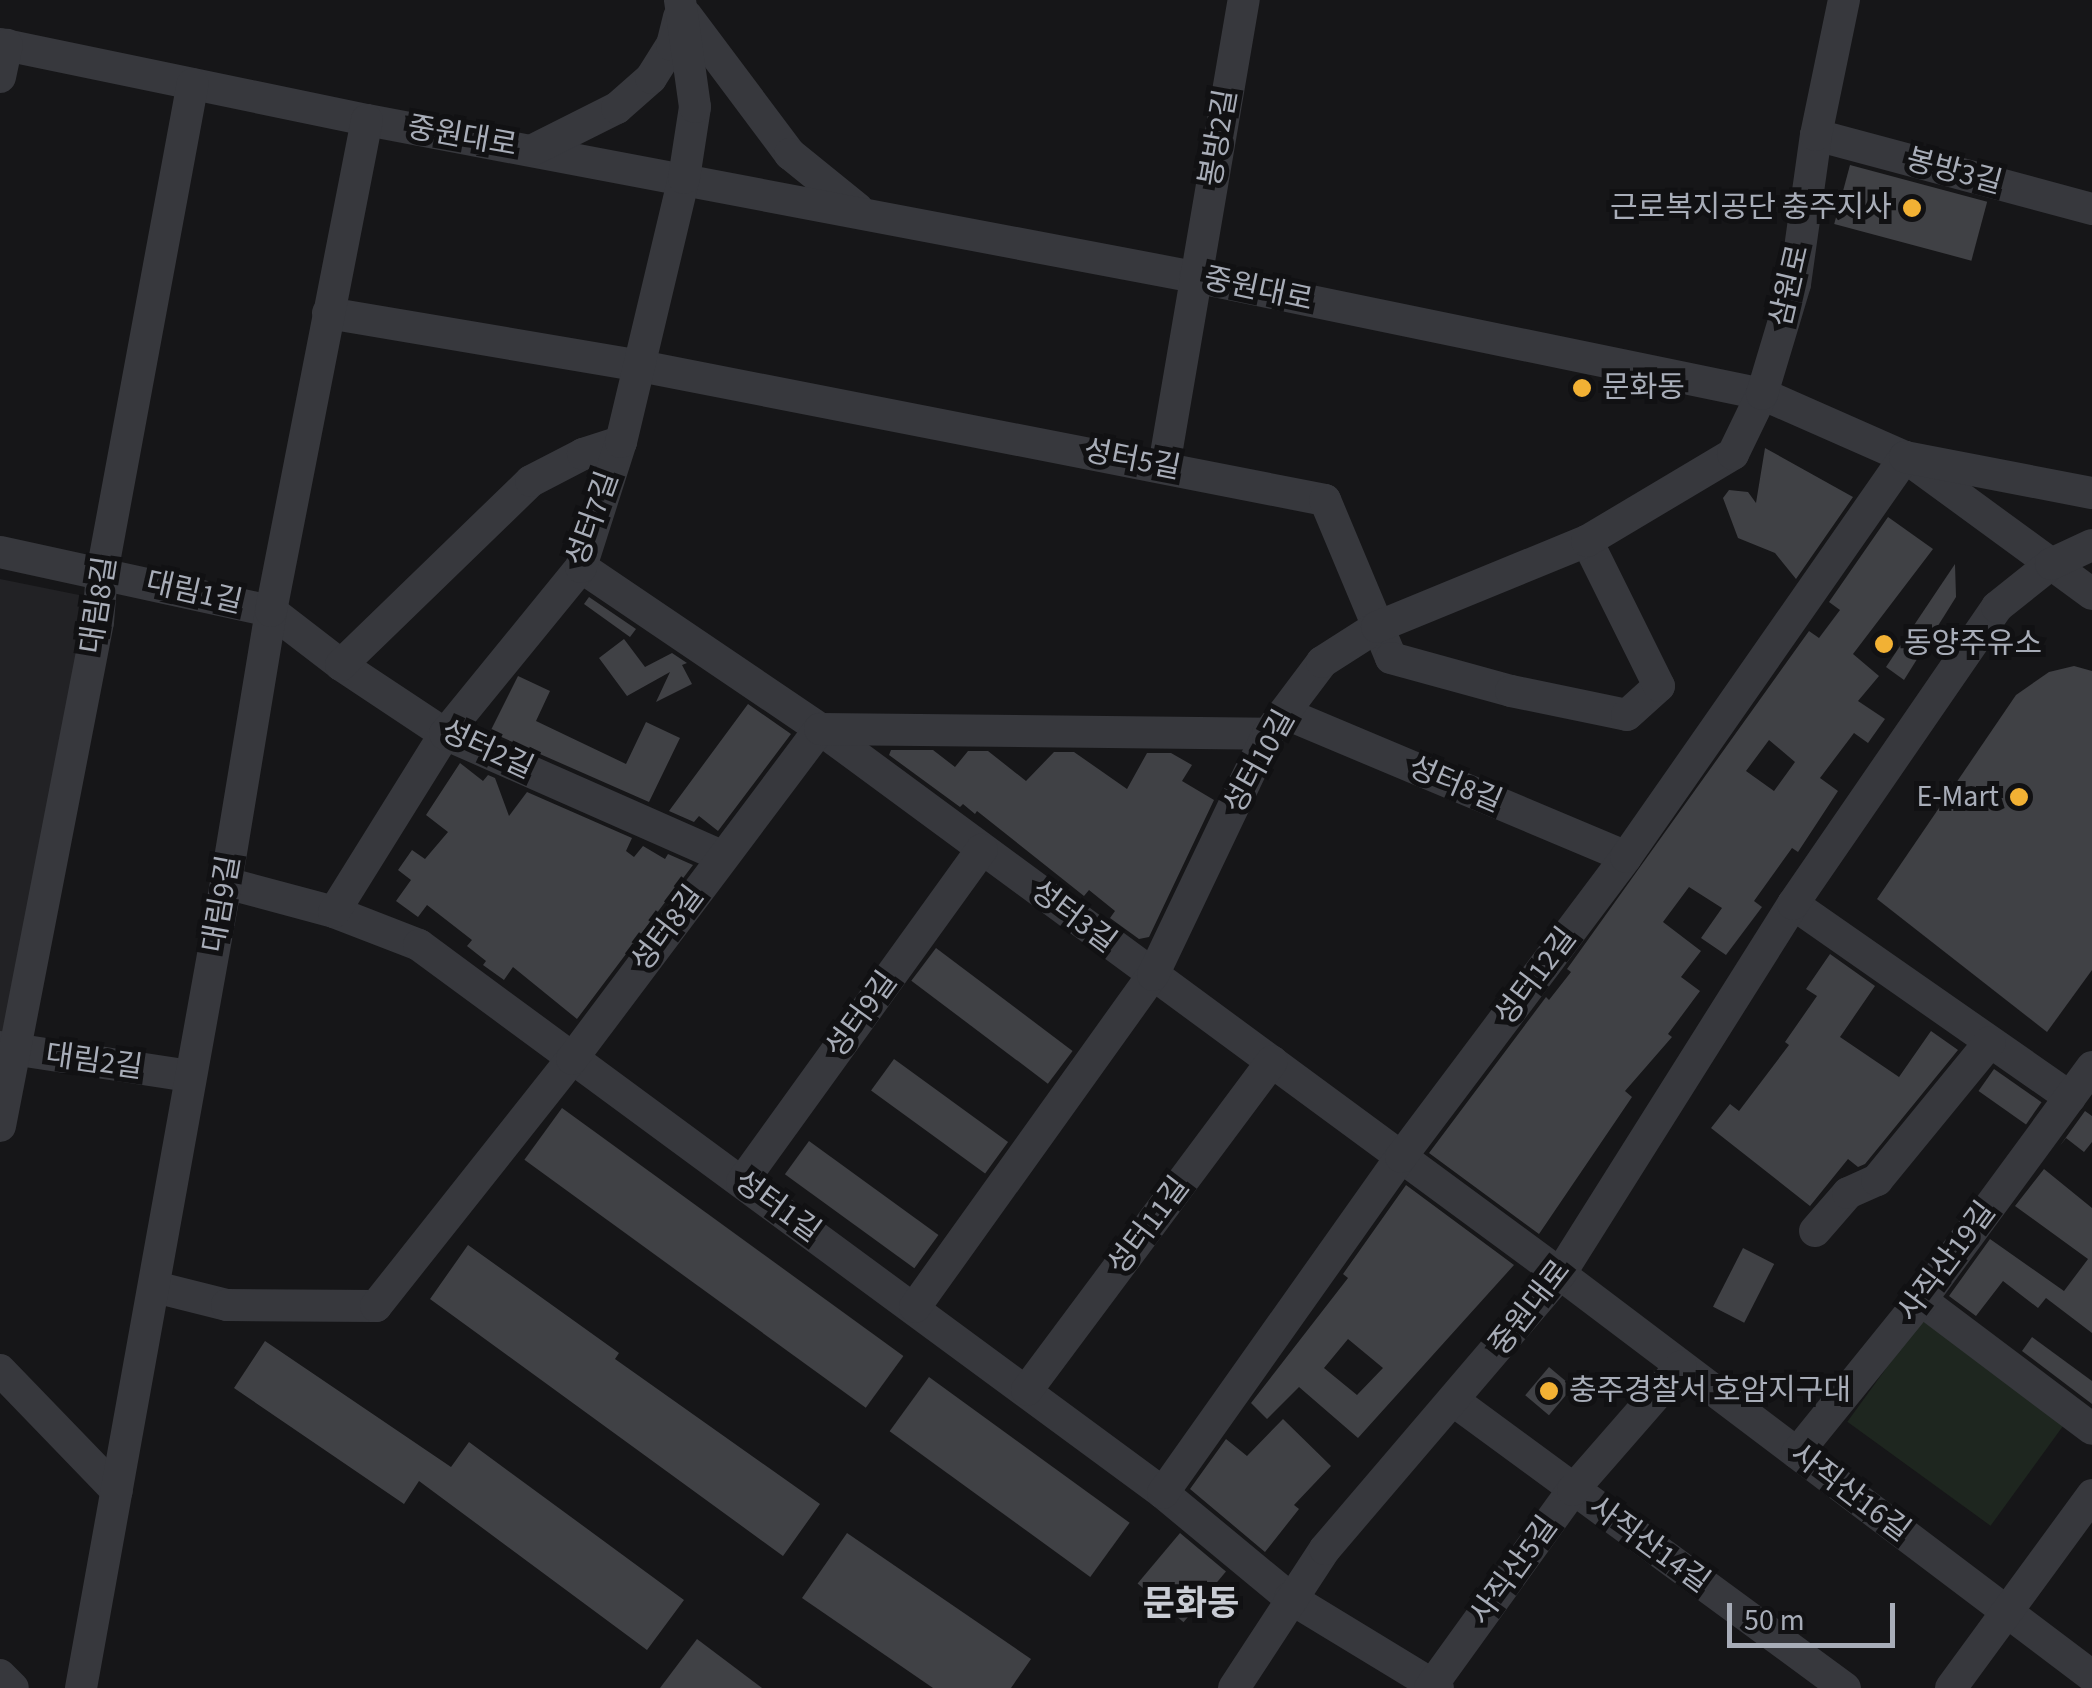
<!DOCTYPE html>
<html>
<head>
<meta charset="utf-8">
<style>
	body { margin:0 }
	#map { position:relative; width:2092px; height:1688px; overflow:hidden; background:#161618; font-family:"Source Sans 3","Noto Sans KR",sans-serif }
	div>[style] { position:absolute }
	.built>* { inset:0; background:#222225 }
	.green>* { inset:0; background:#1e261f; transform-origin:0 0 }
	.building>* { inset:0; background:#404145; transform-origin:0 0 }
	.minor>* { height:32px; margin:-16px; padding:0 16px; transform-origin:16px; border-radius:16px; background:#37383d }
	.dots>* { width:28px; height:28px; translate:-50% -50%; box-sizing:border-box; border:5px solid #111113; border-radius:50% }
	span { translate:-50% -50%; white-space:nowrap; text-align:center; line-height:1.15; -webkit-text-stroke:10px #111113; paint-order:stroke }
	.street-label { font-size:30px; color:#a8adb8 }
	.poi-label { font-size:30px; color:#a8adb8 }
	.right { translate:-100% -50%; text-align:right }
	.left { translate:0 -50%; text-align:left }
	.quarter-label { font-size:35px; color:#c9ccd4; font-weight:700 }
	.scale { position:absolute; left:1727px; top:1603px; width:168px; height:45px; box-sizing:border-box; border:5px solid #a8adb8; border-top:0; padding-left:12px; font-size:30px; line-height:35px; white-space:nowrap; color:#a8adb8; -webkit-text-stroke:8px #111113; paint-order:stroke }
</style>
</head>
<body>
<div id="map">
	<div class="built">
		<div style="clip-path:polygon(0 579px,89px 597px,5px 1040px,0 1039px)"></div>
	</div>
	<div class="green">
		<div style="left:1922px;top:1319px;width:177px;height:127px;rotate:36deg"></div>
	</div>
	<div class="building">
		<div style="left:1850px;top:165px;width:142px;height:61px;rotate:15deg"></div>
		<div style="clip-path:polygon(1765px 448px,1853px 497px,1796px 579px,1775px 553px,1738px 538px,1723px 498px,1729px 490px,1748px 492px,1756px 503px)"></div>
		<div style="clip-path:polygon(evenodd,1888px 517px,1933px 549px,1853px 654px,1879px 676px,1858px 701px,1885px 719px,1868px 743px,1854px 733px,1820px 778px,1838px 791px,1798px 852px,1792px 848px,1754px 901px,1762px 907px,1726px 955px,1701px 938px,1722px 908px,1689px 887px,1663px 922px,1701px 951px,1681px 977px,1700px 991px,1668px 1034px,1672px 1037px,1625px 1091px,1632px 1097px,1539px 1234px,1429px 1153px,1546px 997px,1549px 1000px,1571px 972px,1567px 969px,1809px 631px,1819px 638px,1840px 610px,1829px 602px,1888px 517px,1769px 740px,1795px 762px,1774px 791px,1746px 771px,1769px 740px)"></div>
		<div style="clip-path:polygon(1955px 564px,1956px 597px,1904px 680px,1886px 667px)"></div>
		<div style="clip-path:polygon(589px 597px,636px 629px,630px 637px,584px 604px)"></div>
		<div style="clip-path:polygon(624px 639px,645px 667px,672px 653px,687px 663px,682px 665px,692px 684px,656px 702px,670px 672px,627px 696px,599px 658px)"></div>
		<div style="clip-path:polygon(2074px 666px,2092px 671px,2092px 970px,2047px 1032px,1877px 899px,2016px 695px,2049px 672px)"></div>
		<div style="clip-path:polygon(518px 676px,550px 691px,536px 721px,626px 764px,646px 722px,680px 738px,649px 802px,490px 732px)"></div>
		<div style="clip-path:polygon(748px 704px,791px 734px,718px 831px,699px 816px,694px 822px,669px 811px)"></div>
		<div style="clip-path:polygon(891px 750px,933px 750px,955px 767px,968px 751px,988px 751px,1026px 781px,1054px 752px,1074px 752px,1127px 789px,1147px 753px,1171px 753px,1192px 765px,1182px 781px,1214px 800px,1149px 937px,1139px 939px,1110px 918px,1115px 911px,1089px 890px,1084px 896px,977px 811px,975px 814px,963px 804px,960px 807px,889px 755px)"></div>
		<div style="clip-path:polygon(460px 763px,483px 781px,488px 775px,495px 778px,509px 816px,527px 792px,632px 838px,626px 851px,634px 857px,643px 846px,665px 859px,668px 854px,693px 865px,577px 1019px,513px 967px,504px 980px,483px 965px,486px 961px,467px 946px,472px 940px,427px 905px,418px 917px,396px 901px,411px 880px,398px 870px,412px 850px,425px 859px,448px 832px,426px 815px)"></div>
		<div style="left:936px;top:948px;width:171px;height:41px;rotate:37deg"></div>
		<div style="clip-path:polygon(1830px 954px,1875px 986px,1840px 1037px,1899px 1077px,1931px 1031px,1958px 1050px,1865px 1164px,1858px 1167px,1848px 1159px,1810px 1206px,1711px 1128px,1730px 1104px,1739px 1111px,1789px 1045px,1785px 1042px,1817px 996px,1806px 989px)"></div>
		<div style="left:894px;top:1059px;width:141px;height:39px;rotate:36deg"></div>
		<div style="left:1994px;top:1069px;width:58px;height:27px;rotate:35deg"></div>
		<div style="left:562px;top:1108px;width:422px;height:64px;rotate:36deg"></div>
		<div style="clip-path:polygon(2085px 1111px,2092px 1116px,2092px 1142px,2084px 1152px,2066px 1138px,2059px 1147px)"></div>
		<div style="left:809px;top:1141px;width:160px;height:41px;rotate:36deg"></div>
		<div style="clip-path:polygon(2044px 1169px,2092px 1208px,2092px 1333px,2046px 1298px,2038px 1308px,2003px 1281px,1976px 1316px,1949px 1296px,1990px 1239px,2064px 1291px,2088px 1259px,2015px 1206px)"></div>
		<div style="clip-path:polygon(evenodd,1406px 1185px,1514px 1265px,1358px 1438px,1299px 1387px,1267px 1419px,1251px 1403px,1348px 1278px,1343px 1274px,1406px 1185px,1348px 1339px,1383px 1368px,1357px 1395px,1324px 1368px,1348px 1339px)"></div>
		<div style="clip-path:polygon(468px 1245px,619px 1353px,615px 1359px,820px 1504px,783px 1556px,430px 1299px)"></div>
		<div style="left:1743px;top:1248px;width:35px;height:66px;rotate:27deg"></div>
		<div style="clip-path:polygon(2032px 1337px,2092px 1381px,2092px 1404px,2022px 1351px)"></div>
		<div style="clip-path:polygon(265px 1341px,451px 1467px,469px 1442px,684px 1600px,647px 1650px,419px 1481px,404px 1504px,234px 1388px)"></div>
		<div style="left:1549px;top:1367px;width:31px;height:37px;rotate:40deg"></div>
		<div style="left:929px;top:1377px;width:248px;height:67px;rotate:36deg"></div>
		<div style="clip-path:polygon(1283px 1419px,1331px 1466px,1294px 1505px,1299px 1509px,1265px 1552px,1190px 1489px,1226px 1439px,1247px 1456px)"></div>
		<div style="clip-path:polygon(847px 1533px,1031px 1659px,1011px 1688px,933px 1688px,802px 1598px)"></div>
		<div style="left:1180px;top:1533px;width:60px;height:66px;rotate:40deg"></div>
		<div style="clip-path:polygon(697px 1639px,762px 1688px,660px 1688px)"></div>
	</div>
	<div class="minor">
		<div style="left:686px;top:15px;width:174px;rotate:53.2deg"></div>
		<div style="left:790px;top:154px;width:87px;rotate:39deg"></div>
		<div style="left:0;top:44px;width:375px;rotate:11.7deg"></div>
		<div style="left:367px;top:120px;width:843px;rotate:10.74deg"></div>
		<div style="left:1195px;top:277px;width:579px;rotate:11.66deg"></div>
		<div style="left:1762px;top:394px;width:156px;rotate:23.8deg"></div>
		<div style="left:1905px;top:457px;width:232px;rotate:36.2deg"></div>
		<div style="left:0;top:77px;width:33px;rotate:-78deg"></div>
		<div style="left:1816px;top:135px;width:286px;rotate:15deg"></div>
		<div style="left:533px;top:150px;width:94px;rotate:-26.6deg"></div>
		<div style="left:617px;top:108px;width:45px;rotate:-41.4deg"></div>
		<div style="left:651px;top:78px;width:39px;rotate:-58deg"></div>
		<div style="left:672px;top:45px;width:29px;rotate:-76deg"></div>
		<div style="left:328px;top:313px;width:316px;rotate:9.6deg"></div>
		<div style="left:640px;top:366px;width:698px;rotate:11.07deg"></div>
		<div style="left:1325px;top:500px;width:171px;rotate:67.3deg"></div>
		<div style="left:1391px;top:658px;width:124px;rotate:15.4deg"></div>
		<div style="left:1511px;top:691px;width:118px;rotate:11.7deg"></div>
		<div style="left:1627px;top:715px;width:43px;rotate:-42.2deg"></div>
		<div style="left:1659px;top:686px;width:162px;rotate:-116.4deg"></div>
		<div style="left:1164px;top:466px;width:473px;rotate:-80.3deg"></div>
		<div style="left:0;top:552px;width:277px;rotate:12.3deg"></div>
		<div style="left:271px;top:611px;width:88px;rotate:37.6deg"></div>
		<div style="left:341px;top:665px;width:125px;rotate:33.6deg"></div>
		<div style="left:445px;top:734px;width:303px;rotate:23.8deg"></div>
		<div style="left:581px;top:567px;width:289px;rotate:34.1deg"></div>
		<div style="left:820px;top:729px;width:919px;rotate:36.37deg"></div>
		<div style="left:1560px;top:1274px;width:667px;rotate:37.08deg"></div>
		<div style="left:341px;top:665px;width:264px;rotate:-44.1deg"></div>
		<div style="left:531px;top:481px;width:59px;rotate:-27.4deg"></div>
		<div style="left:583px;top:454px;width:40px;rotate:-18deg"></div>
		<div style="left:1284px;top:713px;width:371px;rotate:22.8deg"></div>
		<div style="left:226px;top:883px;width:112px;rotate:15deg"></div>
		<div style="left:334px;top:912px;width:91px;rotate:21.2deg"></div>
		<div style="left:419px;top:945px;width:924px;rotate:36.37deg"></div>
		<div style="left:1163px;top:1493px;width:165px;rotate:39.6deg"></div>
		<div style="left:1290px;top:1598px;width:173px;rotate:31.3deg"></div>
		<div style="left:1793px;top:904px;width:338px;rotate:34.9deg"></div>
		<div style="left:334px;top:912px;width:210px;rotate:-58.1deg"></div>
		<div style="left:445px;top:734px;width:215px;rotate:-50.8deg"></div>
		<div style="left:581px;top:567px;width:131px;rotate:-72.3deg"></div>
		<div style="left:621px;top:442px;width:271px;rotate:-76.6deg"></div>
		<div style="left:684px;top:178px;width:72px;rotate:-81.2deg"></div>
		<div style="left:695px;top:107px;width:108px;rotate:-98deg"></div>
		<div style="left:0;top:1047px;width:191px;rotate:8.7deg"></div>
		<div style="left:0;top:1126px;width:513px;rotate:-79deg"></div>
		<div style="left:98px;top:622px;width:49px;rotate:-85.3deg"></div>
		<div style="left:102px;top:573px;width:497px;rotate:-79.5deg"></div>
		<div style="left:742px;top:1182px;width:410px;rotate:-54.2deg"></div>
		<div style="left:1815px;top:1231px;width:50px;rotate:-49deg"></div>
		<div style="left:1848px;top:1193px;width:32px;rotate:-24deg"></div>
		<div style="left:1877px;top:1180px;width:178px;rotate:-50.7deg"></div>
		<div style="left:155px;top:1287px;width:74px;rotate:14deg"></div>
		<div style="left:227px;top:1305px;width:149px;rotate:0.4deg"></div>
		<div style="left:376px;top:1306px;width:315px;rotate:-51.6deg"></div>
		<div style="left:572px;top:1059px;width:413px;rotate:-53.1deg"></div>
		<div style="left:820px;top:729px;width:448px;rotate:0.6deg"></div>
		<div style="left:1921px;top:1300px;width:214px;rotate:37deg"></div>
		<div style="left:915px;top:1307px;width:408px;rotate:-54.4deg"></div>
		<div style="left:1153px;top:975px;width:267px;rotate:-64.5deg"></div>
		<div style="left:1268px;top:734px;width:90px;rotate:-53.1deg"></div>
		<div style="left:1322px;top:662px;width:65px;rotate:-32.5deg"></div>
		<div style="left:1377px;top:627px;width:227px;rotate:-22.3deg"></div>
		<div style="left:1587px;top:541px;width:170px;rotate:-30.8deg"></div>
		<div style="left:1733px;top:454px;width:67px;rotate:-64.2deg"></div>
		<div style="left:1762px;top:394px;width:115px;rotate:-73.3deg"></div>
		<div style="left:1795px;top:284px;width:150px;rotate:-82deg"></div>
		<div style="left:1816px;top:135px;width:138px;rotate:-78.3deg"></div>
		<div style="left:0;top:1370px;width:168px;rotate:46deg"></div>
		<div style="left:1027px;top:1390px;width:410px;rotate:-53.3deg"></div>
		<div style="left:1454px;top:1401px;width:485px;rotate:36.3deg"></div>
		<div style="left:1797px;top:1453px;width:197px;rotate:-51deg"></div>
		<div style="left:1921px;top:1300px;width:289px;rotate:-53.7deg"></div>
		<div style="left:1163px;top:1493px;width:412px;rotate:-54.7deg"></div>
		<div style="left:1401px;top:1157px;width:375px;rotate:-53.1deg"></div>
		<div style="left:1626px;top:857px;width:488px;rotate:-55.1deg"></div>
		<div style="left:1905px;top:457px;width:190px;rotate:10.9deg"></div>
		<div style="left:0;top:1675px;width:18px;rotate:45deg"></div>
		<div style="left:81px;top:1688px;width:818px;rotate:-79.79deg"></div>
		<div style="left:226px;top:883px;width:276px;rotate:-80.6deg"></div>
		<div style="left:271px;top:611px;width:500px;rotate:-78.94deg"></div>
		<div style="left:1234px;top:1688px;width:166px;rotate:-56.8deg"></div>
		<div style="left:1325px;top:1549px;width:362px;rotate:-49.5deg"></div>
		<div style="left:1560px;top:1274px;width:437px;rotate:-57.8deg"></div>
		<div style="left:1793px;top:904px;width:360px;rotate:-55.5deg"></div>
		<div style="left:1997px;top:607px;width:69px;rotate:-38.5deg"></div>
		<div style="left:2051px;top:564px;width:45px;rotate:-24.9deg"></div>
		<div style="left:1430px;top:1688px;width:244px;rotate:-54.2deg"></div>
		<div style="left:1573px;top:1490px;width:164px;rotate:-48.9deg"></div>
		<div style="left:1951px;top:1688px;width:239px;rotate:-53.8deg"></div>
	</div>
	<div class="dots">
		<div style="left:1912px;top:208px;background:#f2b134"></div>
		<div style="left:1582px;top:388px;background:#f2b134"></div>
		<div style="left:1884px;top:644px;background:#f2b134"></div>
		<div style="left:2019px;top:797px;background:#f2b134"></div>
		<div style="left:1549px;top:1391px;background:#f2b134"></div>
	</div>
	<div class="street-label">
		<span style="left:462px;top:137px;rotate:10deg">중원대로</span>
		<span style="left:1219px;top:138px;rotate:-80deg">봉방2길</span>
		<span style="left:1954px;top:172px;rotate:15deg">봉방3길</span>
		<span style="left:1790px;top:286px;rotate:-77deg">삼원로</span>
		<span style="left:1258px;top:290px;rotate:12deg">중원대로</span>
		<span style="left:1132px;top:460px;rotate:11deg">성터5길</span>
		<span style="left:593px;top:519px;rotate:-70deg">성터7길</span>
		<span style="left:194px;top:593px;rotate:13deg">대림1길</span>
		<span style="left:99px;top:605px;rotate:-81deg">대림8길</span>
		<span style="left:487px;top:750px;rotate:25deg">성터2길</span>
		<span style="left:1260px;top:762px;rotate:-61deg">성터10길</span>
		<span style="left:1455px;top:785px;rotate:23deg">성터8길</span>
		<span style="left:222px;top:904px;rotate:-80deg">대림9길</span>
		<span style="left:1073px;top:917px;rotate:37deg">성터3길</span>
		<span style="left:668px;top:929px;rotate:-53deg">성터8길</span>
		<span style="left:1536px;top:977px;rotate:-53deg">성터12길</span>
		<span style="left:862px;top:1015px;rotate:-54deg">성터9길</span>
		<span style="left:94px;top:1062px;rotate:8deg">대림2길</span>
		<span style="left:777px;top:1207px;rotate:36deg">성터1길</span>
		<span style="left:1149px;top:1226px;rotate:-53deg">성터11길</span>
		<span style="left:1947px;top:1262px;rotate:-53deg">사직산19길</span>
		<span style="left:1530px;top:1308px;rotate:-52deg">중원대로</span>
		<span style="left:1850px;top:1493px;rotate:37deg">사직산16길</span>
		<span style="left:1649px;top:1545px;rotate:36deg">사직산14길</span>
		<span style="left:1514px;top:1571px;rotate:-54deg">사직산5길</span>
	</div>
	<div class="poi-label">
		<span class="right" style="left:1892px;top:208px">근로복지공단 충주지사</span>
		<span class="left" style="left:1602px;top:388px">문화동</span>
		<span class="left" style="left:1904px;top:644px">동양주유소</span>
		<span class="right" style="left:1999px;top:797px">E-Mart</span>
		<span class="left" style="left:1569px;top:1391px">충주경찰서 호암지구대</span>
	</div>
	<div class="quarter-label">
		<span style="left:1191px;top:1604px">문화동</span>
	</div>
	<div class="scale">50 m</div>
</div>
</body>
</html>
